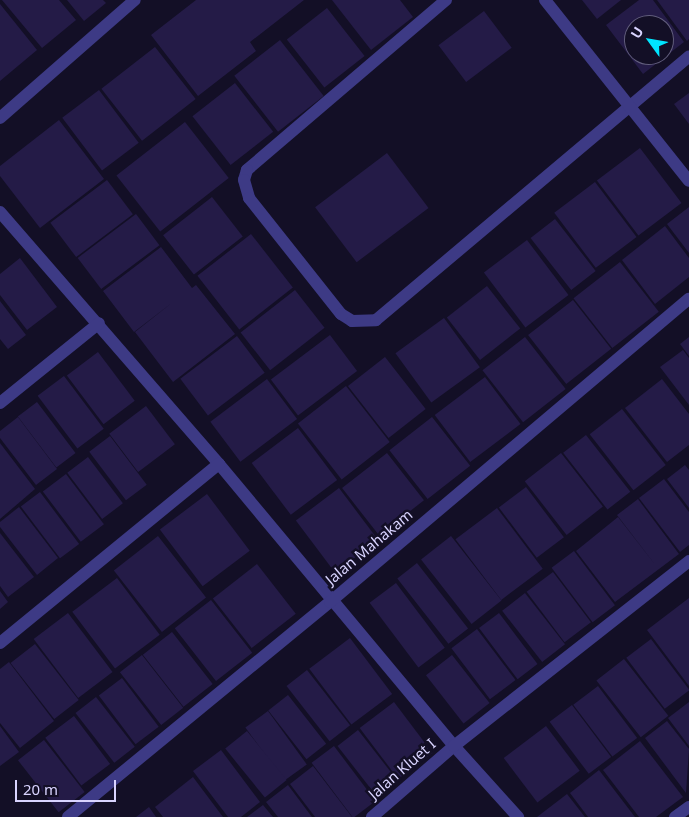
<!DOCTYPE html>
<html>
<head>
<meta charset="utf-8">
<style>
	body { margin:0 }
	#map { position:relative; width:689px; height:817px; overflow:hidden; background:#130f26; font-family:"Noto Sans",sans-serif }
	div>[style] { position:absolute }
	.building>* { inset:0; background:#241b47; transform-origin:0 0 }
	.minor>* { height:12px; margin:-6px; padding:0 6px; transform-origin:6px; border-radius:6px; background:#3d3a85 }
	span { translate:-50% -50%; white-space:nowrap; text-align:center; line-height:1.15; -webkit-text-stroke:5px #130f26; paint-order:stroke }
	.street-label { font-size:15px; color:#d9d4ff }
	.north { position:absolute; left:624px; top:15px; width:50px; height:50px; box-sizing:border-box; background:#130f26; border:1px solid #625e7d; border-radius:50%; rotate:302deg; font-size:14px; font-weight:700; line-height:20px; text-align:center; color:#d9d4ff }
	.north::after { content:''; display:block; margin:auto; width:18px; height:22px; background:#00e5ff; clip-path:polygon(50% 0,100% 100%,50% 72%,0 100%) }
	.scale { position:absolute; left:15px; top:780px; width:101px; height:22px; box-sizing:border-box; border:2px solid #d9d4ff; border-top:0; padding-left:6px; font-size:15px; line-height:18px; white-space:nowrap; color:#d9d4ff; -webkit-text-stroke:4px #130f26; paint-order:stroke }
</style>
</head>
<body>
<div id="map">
	<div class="building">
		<div style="clip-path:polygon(2px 0,59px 0,76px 20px,42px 48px)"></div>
		<div style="clip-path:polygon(67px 0,103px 0,106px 3px,84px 21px)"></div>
		<div style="clip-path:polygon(196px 0,304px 0,250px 42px,256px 51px,198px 96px,151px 35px)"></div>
		<div style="clip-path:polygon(332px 0,400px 0,413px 17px,371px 50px)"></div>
		<div style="clip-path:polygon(582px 0,621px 0,597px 19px)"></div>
		<div style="clip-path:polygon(evenodd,639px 0,653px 0,684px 42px,643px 74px,606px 25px,639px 0,634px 25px,664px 25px,664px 55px,634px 55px,634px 25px)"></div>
		<div style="clip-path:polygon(657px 0,689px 0,689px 39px,687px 41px)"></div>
		<div style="clip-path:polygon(0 4px,37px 50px,0 81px)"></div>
		<div style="left:327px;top:8px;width:61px;height:51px;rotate:52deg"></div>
		<div style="left:484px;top:11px;width:46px;height:57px;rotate:53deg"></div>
		<div style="left:280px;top:40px;width:71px;height:58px;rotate:52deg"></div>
		<div style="left:155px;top:47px;width:66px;height:68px;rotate:52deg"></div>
		<div style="left:235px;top:83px;width:62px;height:54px;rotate:52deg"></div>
		<div style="left:99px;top:90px;width:66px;height:46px;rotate:53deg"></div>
		<div style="clip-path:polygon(689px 93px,689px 124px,674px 104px)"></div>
		<div style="clip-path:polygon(59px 120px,104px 179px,40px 228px,0 176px,0 166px)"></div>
		<div style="left:185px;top:122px;width:71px;height:87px;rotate:52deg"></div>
		<div style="left:640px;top:148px;width:69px;height:54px;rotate:53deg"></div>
		<div style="left:387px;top:153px;width:69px;height:90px;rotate:53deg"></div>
		<div style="left:107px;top:180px;width:43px;height:71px;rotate:53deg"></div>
		<div style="left:595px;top:182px;width:69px;height:51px;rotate:53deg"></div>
		<div style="left:212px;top:197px;width:50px;height:62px;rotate:52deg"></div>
		<div style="clip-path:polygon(689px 207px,689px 253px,667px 224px)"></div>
		<div style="left:136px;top:214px;width:39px;height:73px;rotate:53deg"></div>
		<div style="left:555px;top:219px;width:66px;height:31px;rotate:52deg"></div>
		<div style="clip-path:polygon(665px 226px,689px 258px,689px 277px,655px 304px,622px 260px)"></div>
		<div style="left:251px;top:234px;width:68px;height:68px;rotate:52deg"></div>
		<div style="left:527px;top:240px;width:69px;height:54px;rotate:53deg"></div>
		<div style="clip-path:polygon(161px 247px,192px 288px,196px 285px,235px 334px,173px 382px,135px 332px,173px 302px,134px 332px,103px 291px)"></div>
		<div style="clip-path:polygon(20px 258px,57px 307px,27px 330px,0 295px,0 274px)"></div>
		<div style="left:620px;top:262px;width:63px;height:59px;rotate:52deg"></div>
		<div style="left:487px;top:286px;width:54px;height:51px;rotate:52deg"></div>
		<div style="left:295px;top:290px;width:48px;height:69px;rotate:52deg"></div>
		<div style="left:573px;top:300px;width:62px;height:57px;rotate:52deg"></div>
		<div style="clip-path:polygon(0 301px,26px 335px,8px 349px,0 339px)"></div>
		<div style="left:444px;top:318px;width:61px;height:60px;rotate:54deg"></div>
		<div style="left:330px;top:335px;width:45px;height:74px;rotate:53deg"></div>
		<div style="left:237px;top:336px;width:46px;height:71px;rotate:53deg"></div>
		<div style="left:525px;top:337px;width:66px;height:54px;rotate:52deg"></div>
		<div style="clip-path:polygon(689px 337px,689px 356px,680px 344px)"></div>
		<div style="clip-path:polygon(683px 350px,689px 358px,689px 405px,660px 367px)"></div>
		<div style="left:98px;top:352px;width:61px;height:39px;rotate:53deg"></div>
		<div style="left:385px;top:357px;width:66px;height:47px;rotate:52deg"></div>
		<div style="left:64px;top:376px;width:66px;height:33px;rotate:53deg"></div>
		<div style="left:485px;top:377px;width:59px;height:63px;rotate:53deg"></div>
		<div style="left:267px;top:379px;width:50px;height:71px;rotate:53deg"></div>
		<div style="clip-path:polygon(662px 379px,689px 414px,689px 445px,667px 462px,625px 408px)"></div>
		<div style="left:346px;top:386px;width:71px;height:61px;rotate:52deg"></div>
		<div style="left:37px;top:402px;width:64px;height:24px;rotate:53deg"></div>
		<div style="left:146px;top:406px;width:48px;height:46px;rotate:53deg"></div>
		<div style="left:622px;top:409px;width:71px;height:41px;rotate:52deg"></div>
		<div style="clip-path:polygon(18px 417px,57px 469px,36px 485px,0 438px,0 431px)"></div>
		<div style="left:432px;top:417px;width:62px;height:54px;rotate:52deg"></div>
		<div style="left:298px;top:428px;width:65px;height:58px;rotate:53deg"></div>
		<div style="left:586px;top:435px;width:72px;height:29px;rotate:52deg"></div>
		<div style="left:110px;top:436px;width:61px;height:26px;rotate:53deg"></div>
		<div style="clip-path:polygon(0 443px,35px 489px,0 519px)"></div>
		<div style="left:387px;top:453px;width:60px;height:57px;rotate:52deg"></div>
		<div style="left:561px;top:453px;width:68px;height:46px;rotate:52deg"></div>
		<div style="left:88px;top:457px;width:58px;height:26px;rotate:53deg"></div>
		<div style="clip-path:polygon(685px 465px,689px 470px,689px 508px,667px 479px)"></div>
		<div style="left:66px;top:474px;width:63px;height:29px;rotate:53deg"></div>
		<div style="clip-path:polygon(664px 479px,689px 512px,689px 545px,680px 552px,639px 498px)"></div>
		<div style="left:526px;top:487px;width:63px;height:34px;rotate:53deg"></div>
		<div style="left:339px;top:488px;width:65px;height:54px;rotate:53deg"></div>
		<div style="left:40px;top:492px;width:65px;height:24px;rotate:53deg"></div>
		<div style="left:207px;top:494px;width:71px;height:59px;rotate:53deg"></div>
		<div style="clip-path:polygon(638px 499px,679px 554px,615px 602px,576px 551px,618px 517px,657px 567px,617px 515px)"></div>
		<div style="clip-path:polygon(19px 507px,58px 558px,37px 575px,0 527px,0 522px)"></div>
		<div style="left:497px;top:508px;width:76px;height:52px;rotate:53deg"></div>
		<div style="clip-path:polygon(0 533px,34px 577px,8px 597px,0 586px)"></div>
		<div style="left:158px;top:536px;width:78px;height:56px;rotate:52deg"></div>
		<div style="left:451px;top:536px;width:82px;height:38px;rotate:52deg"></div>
		<div style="left:574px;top:551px;width:68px;height:28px;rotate:53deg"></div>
		<div style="left:417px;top:563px;width:83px;height:25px;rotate:52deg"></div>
		<div style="left:257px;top:564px;width:63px;height:56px;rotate:52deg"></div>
		<div style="left:553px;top:572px;width:63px;height:33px;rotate:53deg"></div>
		<div style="left:117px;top:578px;width:71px;height:56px;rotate:53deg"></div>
		<div style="left:396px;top:583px;width:81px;height:33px;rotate:53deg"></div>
		<div style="clip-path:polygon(0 591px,8px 602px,0 609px)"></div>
		<div style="left:525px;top:593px;width:65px;height:29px;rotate:52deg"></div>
		<div style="clip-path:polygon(689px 598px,689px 686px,647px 630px)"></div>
		<div style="left:211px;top:600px;width:67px;height:46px;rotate:52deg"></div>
		<div style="left:68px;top:613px;width:74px;height:43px;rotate:53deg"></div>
		<div style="left:499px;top:613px;width:64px;height:25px;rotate:53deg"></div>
		<div style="left:477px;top:629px;width:64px;height:32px;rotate:53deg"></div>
		<div style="left:172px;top:632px;width:66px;height:37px;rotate:52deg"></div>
		<div style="left:350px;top:638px;width:70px;height:51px;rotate:53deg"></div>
		<div style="left:651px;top:639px;width:64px;height:31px;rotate:53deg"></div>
		<div style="left:35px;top:644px;width:71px;height:31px;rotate:52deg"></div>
		<div style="left:142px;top:655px;width:67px;height:28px;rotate:52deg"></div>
		<div style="left:452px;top:655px;width:61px;height:33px;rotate:52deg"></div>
		<div style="left:624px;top:659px;width:72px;height:35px;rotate:52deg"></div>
		<div style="clip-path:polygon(9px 662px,54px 721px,20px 748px,0 723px,0 669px)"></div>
		<div style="left:307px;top:670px;width:70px;height:26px;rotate:52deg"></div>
		<div style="left:122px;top:678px;width:61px;height:29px;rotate:53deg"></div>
		<div style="left:598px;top:686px;width:65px;height:31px;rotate:53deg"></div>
		<div style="left:288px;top:695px;width:62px;height:25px;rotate:52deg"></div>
		<div style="left:96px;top:697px;width:63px;height:26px;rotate:52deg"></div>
		<div style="left:394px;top:702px;width:64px;height:43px;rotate:53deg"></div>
		<div style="clip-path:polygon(689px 702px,689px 746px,668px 718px)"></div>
		<div style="left:572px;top:705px;width:65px;height:28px;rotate:53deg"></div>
		<div style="left:268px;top:711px;width:66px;height:28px;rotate:54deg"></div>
		<div style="left:74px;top:716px;width:60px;height:36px;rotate:53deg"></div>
		<div style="clip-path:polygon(667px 721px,689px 749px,686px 793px,645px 738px)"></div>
		<div style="clip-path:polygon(0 726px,19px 752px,0 766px)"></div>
		<div style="left:546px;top:726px;width:56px;height:53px;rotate:53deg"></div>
		<div style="left:358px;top:730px;width:63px;height:26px;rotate:52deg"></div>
		<div style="left:247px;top:731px;width:63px;height:28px;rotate:51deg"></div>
		<div style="left:44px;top:740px;width:66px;height:33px;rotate:52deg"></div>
		<div style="clip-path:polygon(640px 741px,683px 797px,656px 817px,639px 817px,603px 770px)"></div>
		<div style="left:334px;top:746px;width:69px;height:28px;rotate:53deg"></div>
		<div style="clip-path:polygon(221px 750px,260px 802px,241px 817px,228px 817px,193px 771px)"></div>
		<div style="clip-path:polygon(313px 766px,352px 817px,315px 817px,290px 784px)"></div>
		<div style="clip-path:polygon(599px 770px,635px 817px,588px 817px,570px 793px)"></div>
		<div style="clip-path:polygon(193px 777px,223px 817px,163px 817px,155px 807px)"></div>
		<div style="clip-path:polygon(288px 785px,312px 817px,278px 817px,266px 802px)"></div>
		<div style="clip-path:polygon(567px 794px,585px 817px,537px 817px)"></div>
		<div style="clip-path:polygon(263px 805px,273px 817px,247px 817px)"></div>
		<div style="clip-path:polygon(149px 807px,156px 817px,136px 817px)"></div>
	</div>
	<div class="minor">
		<div style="left:446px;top:0;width:262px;rotate:139.5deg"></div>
		<div style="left:247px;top:170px;width:10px;rotate:107deg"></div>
		<div style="left:244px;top:180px;width:19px;rotate:74deg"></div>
		<div style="left:249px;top:198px;width:148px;rotate:51.6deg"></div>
		<div style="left:341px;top:314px;width:13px;rotate:32deg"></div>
		<div style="left:352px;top:321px;width:24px;rotate:-2deg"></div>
		<div style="left:376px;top:320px;width:409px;rotate:-40.1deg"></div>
		<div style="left:545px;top:0;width:231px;rotate:51.5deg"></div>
		<div style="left:0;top:118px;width:179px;rotate:-41.2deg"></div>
		<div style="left:0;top:212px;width:334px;rotate:49deg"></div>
		<div style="left:219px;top:464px;width:367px;rotate:50.2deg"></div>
		<div style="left:454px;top:746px;width:96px;rotate:48deg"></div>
		<div style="left:0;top:403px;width:127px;rotate:-38.9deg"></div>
		<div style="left:0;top:643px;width:283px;rotate:-39.3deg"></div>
		<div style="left:68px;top:817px;width:339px;rotate:-39.4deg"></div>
		<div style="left:330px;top:602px;width:470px;rotate:-40.2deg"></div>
		<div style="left:372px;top:817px;width:108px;rotate:-40.9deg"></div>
		<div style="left:454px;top:746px;width:299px;rotate:-38.2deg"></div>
		<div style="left:675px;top:817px;width:17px;rotate:-36deg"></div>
	</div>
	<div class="street-label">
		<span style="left:369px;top:547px;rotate:-40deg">Jalan Mahakam</span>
		<span style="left:402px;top:769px;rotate:-41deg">Jalan Kluet I</span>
	</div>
	<div class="north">U</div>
	<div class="scale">20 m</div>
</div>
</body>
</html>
